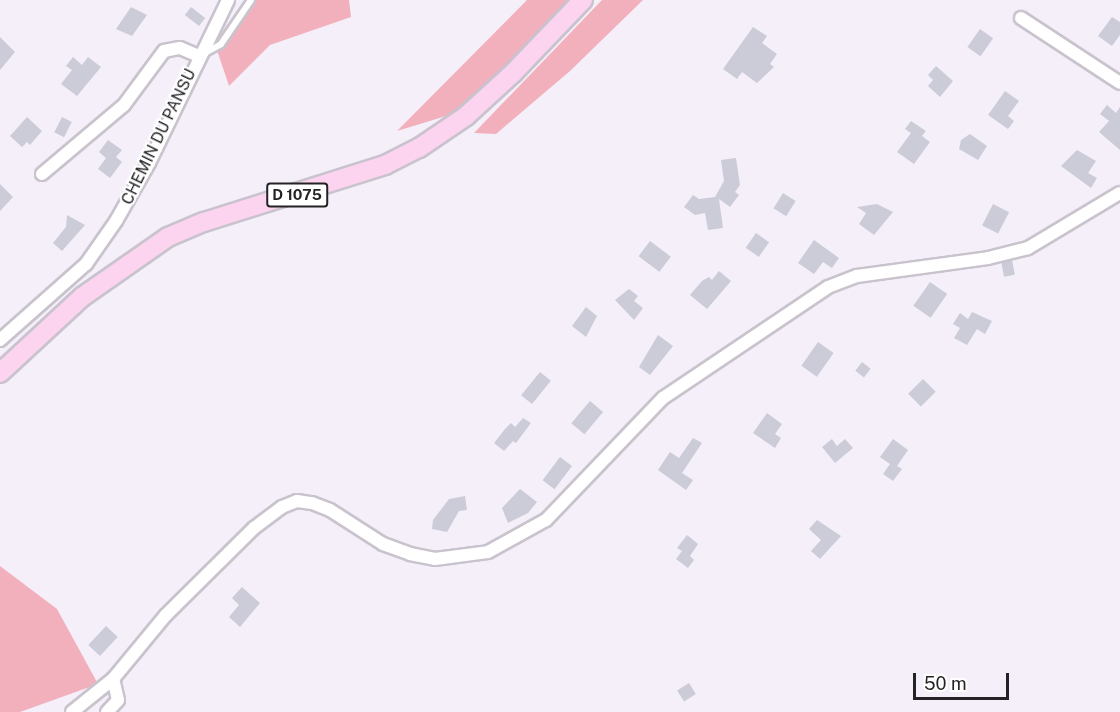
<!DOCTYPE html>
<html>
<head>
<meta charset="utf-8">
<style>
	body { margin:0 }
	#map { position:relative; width:1120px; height:712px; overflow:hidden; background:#f5eff9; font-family:"Public Sans",sans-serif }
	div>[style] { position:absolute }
	.green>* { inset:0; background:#f2b0bc }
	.building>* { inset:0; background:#cbccd7; transform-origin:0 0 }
	.roads { filter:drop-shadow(2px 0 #c9c3cd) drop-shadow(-2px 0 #c9c3cd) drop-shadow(0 2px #c9c3cd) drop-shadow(0 -2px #c9c3cd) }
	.lane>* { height:6px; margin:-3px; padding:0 3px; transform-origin:3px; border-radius:3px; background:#fff }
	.street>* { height:12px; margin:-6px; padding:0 6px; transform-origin:6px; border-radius:6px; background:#fff }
	.primary>* { height:18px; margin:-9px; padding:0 9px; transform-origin:9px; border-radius:9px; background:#fdd4ef }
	span { translate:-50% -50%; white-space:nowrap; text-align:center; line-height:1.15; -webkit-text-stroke:4.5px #fff; paint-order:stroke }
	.shield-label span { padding:2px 4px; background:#fff; border:2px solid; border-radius:4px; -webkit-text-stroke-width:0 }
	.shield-label { font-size:15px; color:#242225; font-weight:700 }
	.street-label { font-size:16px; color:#242225 }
	.scale { position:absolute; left:913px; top:673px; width:96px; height:27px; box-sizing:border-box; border:3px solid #242225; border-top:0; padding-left:8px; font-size:18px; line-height:21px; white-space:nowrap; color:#242225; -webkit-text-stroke:4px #fff; paint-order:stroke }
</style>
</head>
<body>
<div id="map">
	<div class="green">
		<div style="clip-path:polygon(251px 0,349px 0,351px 17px,270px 45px,229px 86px,217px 50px)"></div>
		<div style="clip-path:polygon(527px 0,574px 0,459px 112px,397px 131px)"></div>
		<div style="clip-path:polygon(602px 0,643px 0,570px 71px,496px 134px,474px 133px)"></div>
		<div style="clip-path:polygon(0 566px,57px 609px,98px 684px,20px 712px,0 712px)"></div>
	</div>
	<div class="building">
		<div style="clip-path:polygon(131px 7px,147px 15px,132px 36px,116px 29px)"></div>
		<div style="left:191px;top:7px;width:18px;height:10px;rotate:38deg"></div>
		<div style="clip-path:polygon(1112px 17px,1120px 22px,1120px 35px,1112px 46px,1098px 36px)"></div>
		<div style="clip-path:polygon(753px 27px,767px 36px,762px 43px,777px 54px,770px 64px,774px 67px,757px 83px,742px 72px,737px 79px,723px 69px)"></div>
		<div style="left:980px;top:29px;width:16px;height:22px;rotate:35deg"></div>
		<div style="clip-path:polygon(0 37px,15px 52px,0 70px)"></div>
		<div style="clip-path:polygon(73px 57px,82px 65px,88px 57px,101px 67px,77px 96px,61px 84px,72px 70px,66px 66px)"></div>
		<div style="clip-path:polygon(936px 66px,953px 81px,940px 97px,928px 86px,933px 80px,928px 75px)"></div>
		<div style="clip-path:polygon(1005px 91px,1019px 101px,1008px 116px,1014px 121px,1008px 129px,988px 115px)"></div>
		<div style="clip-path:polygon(1107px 105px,1116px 113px,1120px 107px,1120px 150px,1099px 132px,1109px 121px,1100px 114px)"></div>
		<div style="clip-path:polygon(27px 117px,42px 131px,30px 145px,27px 142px,22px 147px,10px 136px)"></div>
		<div style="left:62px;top:117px;width:11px;height:17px;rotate:27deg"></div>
		<div style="clip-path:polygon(911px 121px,926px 131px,922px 136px,930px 142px,914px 164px,897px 152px,911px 133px,905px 129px)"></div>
		<div style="clip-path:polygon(970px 134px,987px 146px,978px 160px,959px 149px,961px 140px)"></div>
		<div style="clip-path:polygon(108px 140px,122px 150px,116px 157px,122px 162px,110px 178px,98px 169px,106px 158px,99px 152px)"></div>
		<div style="clip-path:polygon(1077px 150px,1096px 161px,1088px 173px,1097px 178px,1091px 188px,1061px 166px)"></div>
		<div style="clip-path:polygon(736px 158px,740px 185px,735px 192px,739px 195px,730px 207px,719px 199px,723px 228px,708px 230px,705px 213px,695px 215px,684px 207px,693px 195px,699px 199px,715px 197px,724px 181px,721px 160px)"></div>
		<div style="clip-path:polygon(0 184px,13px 197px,0 211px)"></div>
		<div style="left:783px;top:193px;width:15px;height:18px;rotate:32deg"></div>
		<div style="clip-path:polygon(877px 204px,893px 212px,874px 235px,859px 224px,866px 213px,857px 207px)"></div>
		<div style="left:993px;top:204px;width:18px;height:24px;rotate:27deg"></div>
		<div style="clip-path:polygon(67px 215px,85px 225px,62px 251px,53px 243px,66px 227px)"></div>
		<div style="left:756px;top:233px;width:16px;height:18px;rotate:35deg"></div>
		<div style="clip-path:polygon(814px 240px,839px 258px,832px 268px,823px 262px,814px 274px,798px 263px)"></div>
		<div style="left:650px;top:241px;width:26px;height:19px;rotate:37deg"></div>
		<div style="left:1012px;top:260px;width:15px;height:11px;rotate:79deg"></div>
		<div style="clip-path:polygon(719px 271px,731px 281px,707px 309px,690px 295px,702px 281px,709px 277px,712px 280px)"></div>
		<div style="left:930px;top:282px;width:21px;height:29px;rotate:35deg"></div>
		<div style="clip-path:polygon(629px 289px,638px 296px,634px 301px,643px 308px,634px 320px,615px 300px)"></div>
		<div style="clip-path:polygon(586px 307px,597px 316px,586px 337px,572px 326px)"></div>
		<div style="clip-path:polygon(972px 312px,992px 321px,985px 334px,977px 329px,967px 345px,954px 338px,960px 328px,953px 324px,960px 313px,968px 319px)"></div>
		<div style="clip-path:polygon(658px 335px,673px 346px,650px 375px,639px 367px)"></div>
		<div style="left:818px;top:342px;width:19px;height:29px;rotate:35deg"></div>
		<div style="left:862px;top:362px;width:11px;height:11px;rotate:38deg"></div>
		<div style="left:540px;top:372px;width:14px;height:30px;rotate:39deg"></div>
		<div style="left:923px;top:379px;width:18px;height:21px;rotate:45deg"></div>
		<div style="left:590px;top:401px;width:17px;height:29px;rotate:40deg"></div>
		<div style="clip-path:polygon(767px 413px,782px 424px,775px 434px,781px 438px,775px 448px,753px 433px)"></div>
		<div style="clip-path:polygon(523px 418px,531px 423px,516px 443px,513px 441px,504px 451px,494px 443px,505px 429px,511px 423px,515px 427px)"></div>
		<div style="clip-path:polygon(693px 438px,702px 443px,682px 473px,693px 480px,686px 490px,658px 470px,670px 452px,679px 458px)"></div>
		<div style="clip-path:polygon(832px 439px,837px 446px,845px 439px,853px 448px,835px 463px,822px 447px)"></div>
		<div style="clip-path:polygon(893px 439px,908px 450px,897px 466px,902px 469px,893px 481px,883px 474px,890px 464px,880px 457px)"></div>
		<div style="left:560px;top:457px;width:15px;height:29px;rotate:37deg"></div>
		<div style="clip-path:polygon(520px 489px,537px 502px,528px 513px,508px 523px,502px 508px)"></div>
		<div style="clip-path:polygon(465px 496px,467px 510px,459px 511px,447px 532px,432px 529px,433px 520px,449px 499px)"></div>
		<div style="clip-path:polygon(817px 520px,841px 536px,820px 559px,811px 551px,821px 540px,809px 529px)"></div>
		<div style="clip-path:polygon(687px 535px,698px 544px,690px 556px,694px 560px,688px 568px,676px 559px,682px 551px,677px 548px)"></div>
		<div style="clip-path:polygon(242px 587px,260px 603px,240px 627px,229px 617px,239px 605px,232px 598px)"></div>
		<div style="left:106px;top:626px;width:16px;height:26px;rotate:43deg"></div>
		<div style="left:689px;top:683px;width:13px;height:14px;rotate:58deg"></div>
	</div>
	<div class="roads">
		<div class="lane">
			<div style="left:205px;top:53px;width:18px;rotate:-29deg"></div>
			<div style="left:221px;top:44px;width:53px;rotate:-55.7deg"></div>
		</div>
		<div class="street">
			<div style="left:1021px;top:18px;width:118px;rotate:33.3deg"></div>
			<div style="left:42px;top:174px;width:107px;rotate:-40.1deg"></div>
			<div style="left:124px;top:105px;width:67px;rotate:-53.5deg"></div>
			<div style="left:164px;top:51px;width:16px;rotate:-11deg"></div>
			<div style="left:180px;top:48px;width:21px;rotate:23deg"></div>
			<div style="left:0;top:340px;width:115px;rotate:-41.5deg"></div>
			<div style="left:86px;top:264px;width:52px;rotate:-55.1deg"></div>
			<div style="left:116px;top:221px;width:67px;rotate:-60.4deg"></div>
			<div style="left:149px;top:163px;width:181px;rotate:-64.1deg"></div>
			<div style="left:72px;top:712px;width:53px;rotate:-38.8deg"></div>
			<div style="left:113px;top:679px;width:83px;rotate:-50.4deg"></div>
			<div style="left:166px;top:615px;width:124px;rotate:-44.7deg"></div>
			<div style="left:254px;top:528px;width:35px;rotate:-37deg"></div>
			<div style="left:282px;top:507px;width:16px;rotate:-22deg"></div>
			<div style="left:297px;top:501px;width:15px;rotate:8deg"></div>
			<div style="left:312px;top:503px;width:19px;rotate:21deg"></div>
			<div style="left:330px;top:510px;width:63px;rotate:32.7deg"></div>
			<div style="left:383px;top:544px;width:29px;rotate:20deg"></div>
			<div style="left:410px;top:554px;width:25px;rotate:11deg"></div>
			<div style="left:435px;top:559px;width:53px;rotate:-7.5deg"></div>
			<div style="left:488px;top:552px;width:66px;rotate:-28.9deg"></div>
			<div style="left:546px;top:520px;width:169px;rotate:-46.2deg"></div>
			<div style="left:663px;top:398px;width:199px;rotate:-33.9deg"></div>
			<div style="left:828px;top:287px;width:31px;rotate:-21deg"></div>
			<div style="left:857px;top:276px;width:132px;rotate:-7.8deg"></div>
			<div style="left:988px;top:258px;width:41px;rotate:-14deg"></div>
			<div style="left:1028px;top:248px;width:107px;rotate:-30.9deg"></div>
			<div style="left:107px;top:712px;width:16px;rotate:-47deg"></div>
			<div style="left:118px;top:700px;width:22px;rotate:-103deg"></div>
		</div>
		<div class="primary">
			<div style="left:0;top:373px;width:112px;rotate:-42.8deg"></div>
			<div style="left:82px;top:297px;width:105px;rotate:-34.9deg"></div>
			<div style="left:168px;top:237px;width:39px;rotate:-23deg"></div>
			<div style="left:204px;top:222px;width:190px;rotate:-17.5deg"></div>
			<div style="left:385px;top:165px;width:38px;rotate:-27deg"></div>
			<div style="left:419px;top:148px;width:57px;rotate:-34.2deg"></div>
			<div style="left:466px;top:116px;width:64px;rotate:-42.5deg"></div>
			<div style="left:513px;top:73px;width:101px;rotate:-46.2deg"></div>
		</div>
	</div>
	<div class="shield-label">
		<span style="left:297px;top:195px">D 1075</span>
	</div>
	<div class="street-label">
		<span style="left:159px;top:137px;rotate:-64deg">CHEMIN DU PANSU</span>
	</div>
	<div class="scale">50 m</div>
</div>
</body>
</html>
